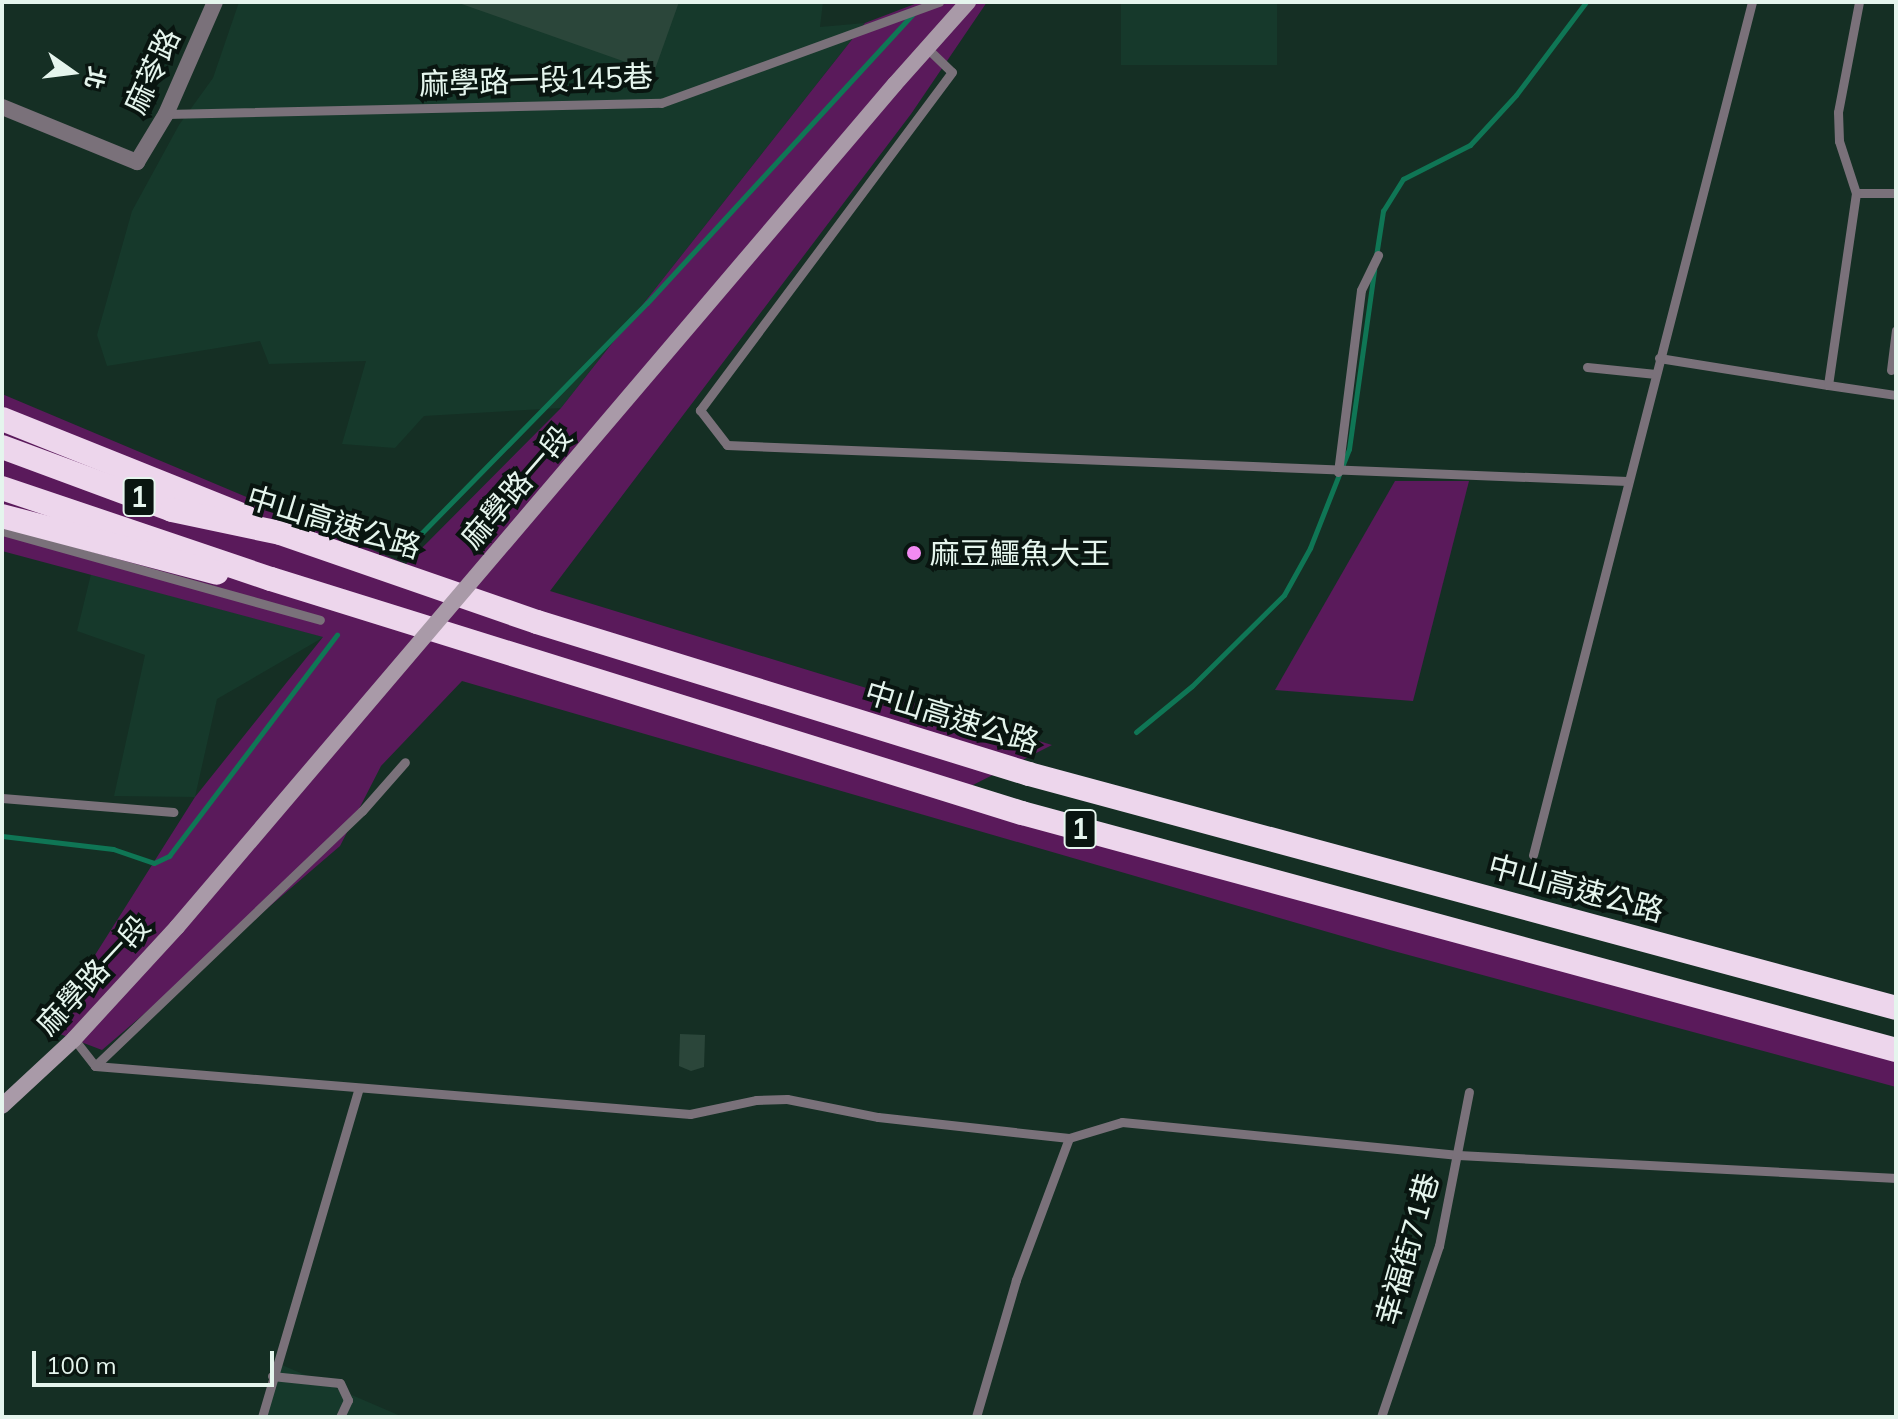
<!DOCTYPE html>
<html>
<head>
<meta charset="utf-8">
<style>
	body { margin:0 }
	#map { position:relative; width:1898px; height:1419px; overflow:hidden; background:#152f24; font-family:Mulish,"Noto Sans TC",sans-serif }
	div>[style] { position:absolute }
	.built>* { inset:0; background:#16392b; transform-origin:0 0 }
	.green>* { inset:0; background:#5a1a5b }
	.stream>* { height:5px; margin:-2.5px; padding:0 2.5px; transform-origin:2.5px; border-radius:2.5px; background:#0f7655 }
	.building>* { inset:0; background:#2b463a }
	.lane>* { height:9px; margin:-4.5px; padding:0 4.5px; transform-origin:4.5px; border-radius:4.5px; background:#7a717a }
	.street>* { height:16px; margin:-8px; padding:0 8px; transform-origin:8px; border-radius:8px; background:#7a717a }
	.secondary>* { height:16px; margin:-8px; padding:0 8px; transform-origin:8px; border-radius:8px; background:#a99aa8 }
	.highway>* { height:24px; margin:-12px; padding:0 12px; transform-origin:12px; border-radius:12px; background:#edd6ec }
	.secondary-bridge>* { height:16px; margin:-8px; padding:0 8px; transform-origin:8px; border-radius:8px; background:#a99aa8 }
	.dots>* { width:22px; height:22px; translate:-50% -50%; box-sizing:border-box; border:4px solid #091510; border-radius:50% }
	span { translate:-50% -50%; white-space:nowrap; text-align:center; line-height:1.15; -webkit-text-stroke:8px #091510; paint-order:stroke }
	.shield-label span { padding:2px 6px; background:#091510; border:2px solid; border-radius:6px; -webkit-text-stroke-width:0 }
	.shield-label { font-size:28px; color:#e5f5ed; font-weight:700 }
	.street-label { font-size:30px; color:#e5f5ed }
	.poi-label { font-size:30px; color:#e5f5ed }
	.left { translate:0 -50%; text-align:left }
	.frame { position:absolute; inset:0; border:4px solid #e5f5ed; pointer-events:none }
	.north { position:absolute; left:32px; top:32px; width:80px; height:80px; -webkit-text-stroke:6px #091510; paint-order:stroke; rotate:104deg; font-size:22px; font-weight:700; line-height:32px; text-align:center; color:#e5f5ed }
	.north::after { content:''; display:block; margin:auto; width:28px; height:36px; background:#e5f5ed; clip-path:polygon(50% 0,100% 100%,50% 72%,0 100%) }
	.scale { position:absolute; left:32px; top:1351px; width:242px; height:36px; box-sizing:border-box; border:4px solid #e5f5ed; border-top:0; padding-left:10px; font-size:24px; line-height:28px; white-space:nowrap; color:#e5f5ed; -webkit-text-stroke:6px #091510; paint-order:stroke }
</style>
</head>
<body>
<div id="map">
	<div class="built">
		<div style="clip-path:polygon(239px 2px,823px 2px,820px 27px,865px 23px,561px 408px,424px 416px,395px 448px,342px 444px,366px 361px,269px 364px,260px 341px,107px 366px,97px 335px,132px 211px,179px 125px,213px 78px)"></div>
		<div style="left:1121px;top:2px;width:156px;height:63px"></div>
		<div style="clip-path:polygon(91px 574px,324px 637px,217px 699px,195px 797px,114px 796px,145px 655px,77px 631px)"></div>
		<div style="clip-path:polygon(275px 1362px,403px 1417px,261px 1417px)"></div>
	</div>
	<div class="green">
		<div style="clip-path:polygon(920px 2px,987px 2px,911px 114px,550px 591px,1052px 745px,951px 796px,1896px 1061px,1896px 1087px,1390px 950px,462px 681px,381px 766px,340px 846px,102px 1050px,39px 1026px,83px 974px,195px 797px,323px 637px,2px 551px,2px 394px,406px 564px,561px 408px,865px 23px)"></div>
		<div style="clip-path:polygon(1395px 481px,1469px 481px,1413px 701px,1275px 690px)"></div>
	</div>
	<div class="stream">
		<div style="left:1376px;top:256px;width:46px;rotate:-81.2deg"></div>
		<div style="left:1383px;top:211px;width:38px;rotate:-58deg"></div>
		<div style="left:1403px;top:179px;width:75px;rotate:-26.9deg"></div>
		<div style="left:1470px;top:145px;width:68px;rotate:-47.4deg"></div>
		<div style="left:1516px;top:95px;width:116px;rotate:-53deg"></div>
		<div style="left:404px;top:551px;width:347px;rotate:-45.6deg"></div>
		<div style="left:647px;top:303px;width:393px;rotate:-47.4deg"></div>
		<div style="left:1136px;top:732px;width:72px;rotate:-39.4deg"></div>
		<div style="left:1192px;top:686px;width:129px;rotate:-44.7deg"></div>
		<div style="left:1284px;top:595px;width:54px;rotate:-61deg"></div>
		<div style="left:1310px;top:548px;width:106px;rotate:-68.5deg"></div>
		<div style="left:1349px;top:449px;width:181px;rotate:-82deg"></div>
		<div style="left:2px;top:836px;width:112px;rotate:6.7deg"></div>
		<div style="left:113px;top:849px;width:43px;rotate:18.9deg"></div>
		<div style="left:154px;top:863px;width:17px;rotate:-25deg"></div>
		<div style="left:169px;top:856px;width:278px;rotate:-52.8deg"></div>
	</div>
	<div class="building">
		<div style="clip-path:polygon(456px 2px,679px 2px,654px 72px)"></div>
		<div style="clip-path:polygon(680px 1034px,705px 1035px,704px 1067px,691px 1071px,679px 1066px)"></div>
	</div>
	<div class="lane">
		<div style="left:1859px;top:2px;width:112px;rotate:100.8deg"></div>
		<div style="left:1838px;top:112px;width:29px;rotate:88deg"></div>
		<div style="left:1839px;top:141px;width:55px;rotate:71.9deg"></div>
		<div style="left:1856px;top:193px;width:40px"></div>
		<div style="left:928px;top:49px;width:33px;rotate:44deg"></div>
		<div style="left:952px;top:72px;width:422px;rotate:126.7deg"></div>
		<div style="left:700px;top:410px;width:44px;rotate:52.4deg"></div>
		<div style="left:727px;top:445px;width:901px;rotate:2.29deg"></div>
		<div style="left:166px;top:114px;width:495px;rotate:-1.3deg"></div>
		<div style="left:661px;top:103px;width:296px;rotate:-20deg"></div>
		<div style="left:1659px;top:358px;width:171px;rotate:9.1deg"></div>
		<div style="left:1828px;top:385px;width:194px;rotate:-81.7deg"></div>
		<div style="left:1587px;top:367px;width:69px;rotate:5.8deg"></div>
		<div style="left:1891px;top:370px;width:40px;rotate:-82.9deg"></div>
		<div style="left:1828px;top:385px;width:69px;rotate:8.4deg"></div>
		<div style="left:1338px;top:472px;width:183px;rotate:-82.8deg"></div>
		<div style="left:1361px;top:290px;width:39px;rotate:-64deg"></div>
		<div style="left:2px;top:531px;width:330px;rotate:15.6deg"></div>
		<div style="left:2px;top:798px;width:172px;rotate:4.7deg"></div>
		<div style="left:1533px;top:855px;width:881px;rotate:-75.6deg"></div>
		<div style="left:74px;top:1039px;width:34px;rotate:52deg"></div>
		<div style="left:95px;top:1066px;width:597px;rotate:4.61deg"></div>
		<div style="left:690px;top:1114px;width:67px;rotate:-12deg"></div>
		<div style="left:756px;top:1100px;width:31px;rotate:-2deg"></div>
		<div style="left:787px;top:1099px;width:93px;rotate:11.2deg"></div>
		<div style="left:878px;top:1117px;width:192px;rotate:6.3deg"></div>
		<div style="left:1069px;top:1138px;width:152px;rotate:110.5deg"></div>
		<div style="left:1016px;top:1280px;width:143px;rotate:106.3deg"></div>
		<div style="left:95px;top:1066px;width:369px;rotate:-43.7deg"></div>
		<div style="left:362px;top:811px;width:65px;rotate:-48.7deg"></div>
		<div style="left:1069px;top:1138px;width:55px;rotate:-16.8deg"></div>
		<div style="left:1122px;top:1122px;width:338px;rotate:5.6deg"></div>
		<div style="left:1458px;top:1155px;width:439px;rotate:3deg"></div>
		<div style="left:272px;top:1376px;width:68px;rotate:5.9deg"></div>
		<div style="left:340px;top:1383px;width:19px;rotate:65deg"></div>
		<div style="left:348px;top:1400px;width:19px;rotate:115deg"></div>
		<div style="left:262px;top:1417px;width:341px;rotate:-73.6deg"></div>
		<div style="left:1381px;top:1417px;width:181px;rotate:-71.3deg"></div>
		<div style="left:1439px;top:1246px;width:157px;rotate:-79deg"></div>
	</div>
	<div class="street">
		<div style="left:2px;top:107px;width:146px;rotate:22.2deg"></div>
		<div style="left:137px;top:162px;width:56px;rotate:-58.9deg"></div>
		<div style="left:166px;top:114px;width:122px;rotate:-66.4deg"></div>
	</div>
	<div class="secondary">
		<div style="left:895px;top:84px;width:110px;rotate:-48.3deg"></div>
		<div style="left:2px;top:1106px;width:98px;rotate:-42.9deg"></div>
	</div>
	<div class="highway">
		<div style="left:2px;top:419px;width:262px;rotate:21.8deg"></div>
		<div style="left:2px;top:447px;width:181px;rotate:20.3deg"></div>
		<div style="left:172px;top:510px;width:110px;rotate:12deg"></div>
		<div style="left:280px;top:533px;width:272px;rotate:19.1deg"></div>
		<div style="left:537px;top:622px;width:515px;rotate:17.17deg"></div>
		<div style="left:1029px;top:774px;width:898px;rotate:15.1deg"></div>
		<div style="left:2px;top:488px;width:284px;rotate:18.7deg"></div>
		<div style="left:271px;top:579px;width:787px;rotate:17.31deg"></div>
		<div style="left:1022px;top:813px;width:906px;rotate:15.17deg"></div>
		<div style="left:2px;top:516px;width:222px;rotate:14.8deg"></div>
	</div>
	<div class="secondary-bridge">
		<div style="left:74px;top:1039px;width:152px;rotate:-47.4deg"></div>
		<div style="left:177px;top:927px;width:1107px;rotate:-49.58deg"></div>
	</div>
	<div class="dots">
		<div style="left:914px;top:553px;background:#f28af2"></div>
	</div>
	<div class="shield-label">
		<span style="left:139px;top:497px">1</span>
		<span style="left:1080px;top:829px">1</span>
	</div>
	<div class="street-label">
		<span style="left:152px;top:71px;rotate:-65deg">麻苓路</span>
		<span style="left:536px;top:80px;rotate:-2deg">麻學路一段145巷</span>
		<span style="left:516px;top:487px;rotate:-49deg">麻學路一段</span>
		<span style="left:334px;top:522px;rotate:17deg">中山高速公路</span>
		<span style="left:952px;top:717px;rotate:17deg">中山高速公路</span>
		<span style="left:1576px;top:888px;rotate:15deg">中山高速公路</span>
		<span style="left:93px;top:975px;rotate:-47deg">麻學路一段</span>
		<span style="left:1407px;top:1249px;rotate:-74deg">幸福街71巷</span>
	</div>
	<div class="poi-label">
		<span class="left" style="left:930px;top:553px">麻豆鱷魚大王</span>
	</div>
	<div class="frame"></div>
	<div class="north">北</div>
	<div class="scale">100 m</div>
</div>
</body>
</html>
